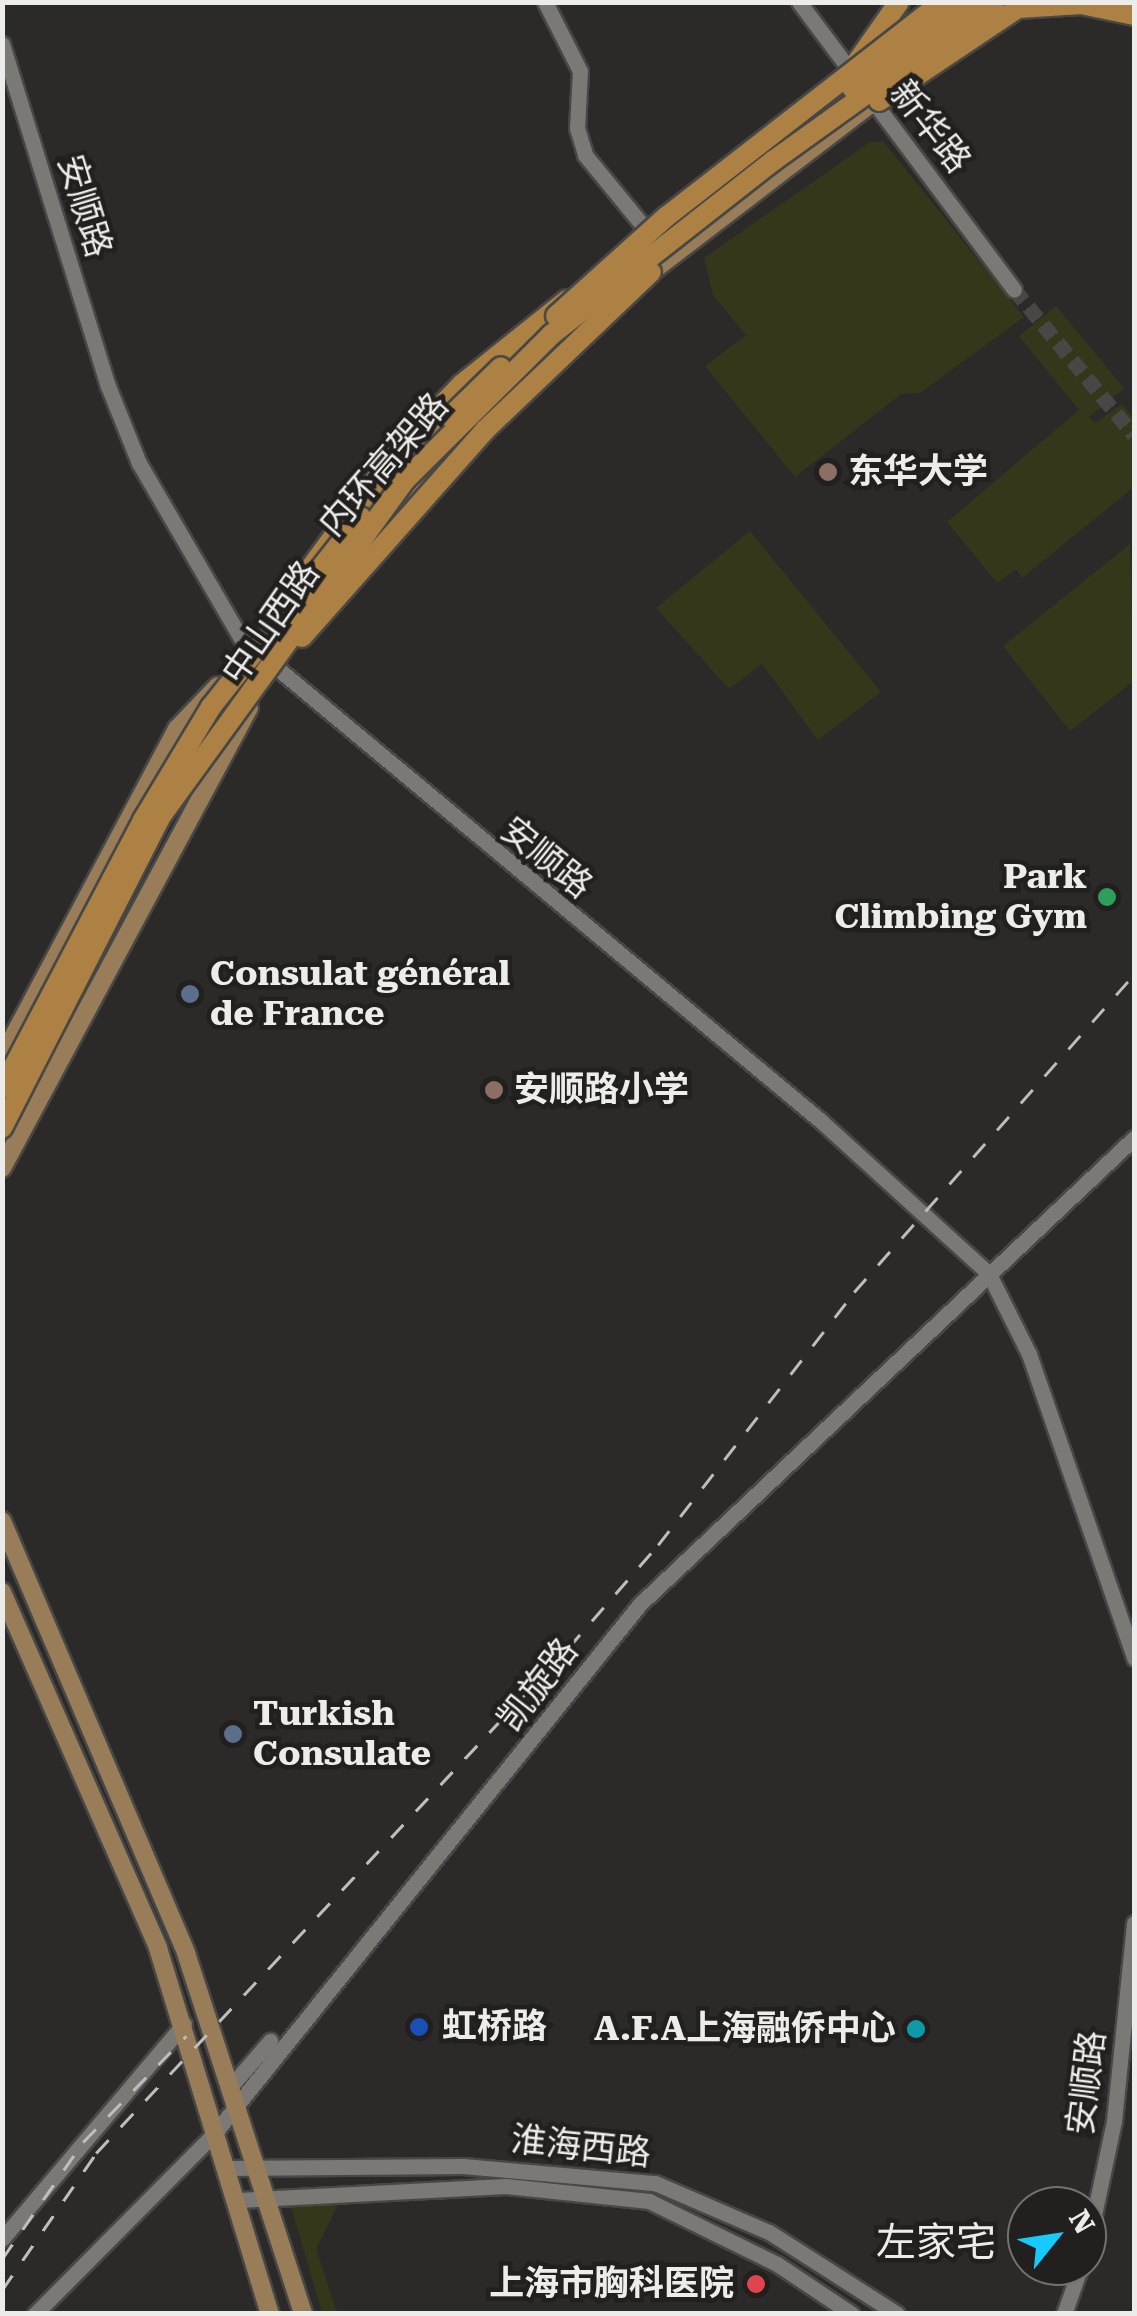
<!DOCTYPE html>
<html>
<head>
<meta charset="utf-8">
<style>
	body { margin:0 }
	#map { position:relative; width:1137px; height:2316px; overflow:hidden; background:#2b2a28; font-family:"Roboto Serif","Noto Sans SC",serif }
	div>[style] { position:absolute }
	.green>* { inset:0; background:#35371a }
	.secondary-tunnel>* { height:15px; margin-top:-7.5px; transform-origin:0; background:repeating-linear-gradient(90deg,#484745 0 15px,transparent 0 23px) }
	.roads { filter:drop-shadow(2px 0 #474745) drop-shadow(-2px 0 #474745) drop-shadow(0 2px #474745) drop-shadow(0 -2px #474745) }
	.secondary>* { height:15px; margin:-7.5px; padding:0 7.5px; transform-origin:7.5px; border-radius:7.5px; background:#7a7976 }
	.primary>* { height:18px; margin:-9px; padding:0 9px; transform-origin:9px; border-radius:9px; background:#997d58 }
	.highway>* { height:20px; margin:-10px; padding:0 10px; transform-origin:10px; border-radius:10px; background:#ad8044 }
	.rail>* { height:2.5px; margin-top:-1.25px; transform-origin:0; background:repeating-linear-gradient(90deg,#bebebc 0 18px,transparent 0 36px) }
	.bridges { filter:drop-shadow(2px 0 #474745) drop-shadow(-2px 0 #474745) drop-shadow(0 2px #474745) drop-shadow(0 -2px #474745) }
	.highway-bridge>* { height:20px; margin:-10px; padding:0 10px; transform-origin:10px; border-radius:10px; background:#ad8044 }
	.dots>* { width:28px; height:28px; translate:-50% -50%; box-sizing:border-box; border:5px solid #21201e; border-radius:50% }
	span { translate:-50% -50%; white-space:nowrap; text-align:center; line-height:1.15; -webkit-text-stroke:9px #21201e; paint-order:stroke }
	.street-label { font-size:35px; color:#ececea }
	.poi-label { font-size:35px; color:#ececea; font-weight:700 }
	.left { translate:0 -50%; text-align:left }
	.right { translate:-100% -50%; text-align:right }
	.quarter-label { font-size:40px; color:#ececea }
	.frame { position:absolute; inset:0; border:5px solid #ececea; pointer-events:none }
	.north { position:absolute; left:1007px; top:2186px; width:100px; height:100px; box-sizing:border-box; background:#21201e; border:2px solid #727270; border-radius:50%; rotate:60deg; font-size:28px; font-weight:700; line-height:40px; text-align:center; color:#ececea }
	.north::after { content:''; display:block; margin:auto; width:35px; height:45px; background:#16cafb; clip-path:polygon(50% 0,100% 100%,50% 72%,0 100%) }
</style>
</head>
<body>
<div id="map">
	<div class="green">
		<div style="clip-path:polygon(883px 141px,1024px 317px,920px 393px,901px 394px,795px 477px,705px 366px,746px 335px,713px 295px,704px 258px,870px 142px)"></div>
		<div style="clip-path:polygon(1056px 306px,1124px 388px,1089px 417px,1095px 423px,1122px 404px,1134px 419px,1134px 487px,1022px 578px,1016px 569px,997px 583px,947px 522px,1079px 410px,1019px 336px)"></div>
		<div style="clip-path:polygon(750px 531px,881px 692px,818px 740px,762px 664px,729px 689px,656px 608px)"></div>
		<div style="clip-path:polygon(1130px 544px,1134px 681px,1070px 731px,1003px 646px)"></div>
		<div style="clip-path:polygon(340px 2201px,316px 2249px,337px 2313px,322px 2313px,290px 2203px)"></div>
	</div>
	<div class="secondary-tunnel">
		<div style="left:1014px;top:289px;width:189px;rotate:50.6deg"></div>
	</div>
	<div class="roads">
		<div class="secondary">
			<div style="left:545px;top:2px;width:77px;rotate:63.1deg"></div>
			<div style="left:580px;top:71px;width:57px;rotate:93deg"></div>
			<div style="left:577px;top:128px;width:28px;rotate:73deg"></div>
			<div style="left:585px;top:155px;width:107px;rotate:50.7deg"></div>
			<div style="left:799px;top:2px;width:359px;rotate:53.2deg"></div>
			<div style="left:2px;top:44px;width:358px;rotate:72.8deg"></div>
			<div style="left:108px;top:386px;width:83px;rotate:68.1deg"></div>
			<div style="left:139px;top:463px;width:203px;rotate:59.8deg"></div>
			<div style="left:241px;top:638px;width:755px;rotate:39.79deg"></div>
			<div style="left:821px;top:1121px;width:227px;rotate:42.3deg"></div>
			<div style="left:989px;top:1274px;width:89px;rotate:63.4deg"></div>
			<div style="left:1029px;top:1354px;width:322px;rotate:70.9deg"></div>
			<div style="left:231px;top:2086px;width:60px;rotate:-49.1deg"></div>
			<div style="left:225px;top:2168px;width:238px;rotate:-0.5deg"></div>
			<div style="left:463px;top:2166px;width:193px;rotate:5.1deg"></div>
			<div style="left:655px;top:2183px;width:124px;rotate:23.3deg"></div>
			<div style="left:769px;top:2232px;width:152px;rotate:32.6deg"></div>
			<div style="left:238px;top:2200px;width:268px;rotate:-3deg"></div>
			<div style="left:506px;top:2186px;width:144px;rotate:6deg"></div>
			<div style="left:649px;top:2201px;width:143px;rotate:26.2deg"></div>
			<div style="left:777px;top:2264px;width:90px;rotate:33.7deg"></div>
			<div style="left:2px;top:2239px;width:282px;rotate:-49.8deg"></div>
			<div style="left:1087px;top:2248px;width:130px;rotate:-78deg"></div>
			<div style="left:1114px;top:2121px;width:199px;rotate:-84.2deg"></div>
			<div style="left:35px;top:2314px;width:252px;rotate:-45.2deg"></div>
			<div style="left:213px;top:2135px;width:681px;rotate:-51.2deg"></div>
			<div style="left:640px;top:1604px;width:679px;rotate:-43.33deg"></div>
			<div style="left:1064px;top:2314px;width:51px;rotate:-70.5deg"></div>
		</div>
		<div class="primary">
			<div style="left:647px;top:246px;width:268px;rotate:-37.4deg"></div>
			<div style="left:643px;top:278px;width:310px;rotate:-37.4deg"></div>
			<div style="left:509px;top:390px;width:89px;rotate:-40.9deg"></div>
			<div style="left:359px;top:516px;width:149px;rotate:-47.2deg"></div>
			<div style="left:368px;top:546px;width:183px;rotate:-48.3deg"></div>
			<div style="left:2px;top:1058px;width:373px;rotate:-62deg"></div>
			<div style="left:177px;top:729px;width:59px;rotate:-46.4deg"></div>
			<div style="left:2px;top:1168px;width:522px;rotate:-61.77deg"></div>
			<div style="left:2px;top:1521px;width:470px;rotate:66.9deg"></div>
			<div style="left:186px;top:1953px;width:379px;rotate:72deg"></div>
			<div style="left:2px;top:1592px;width:389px;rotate:66.3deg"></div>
			<div style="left:158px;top:1948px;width:383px;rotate:73deg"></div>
		</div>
		<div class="highway">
			<div style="left:857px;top:62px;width:73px;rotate:-55deg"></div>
			<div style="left:312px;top:566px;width:140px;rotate:-53.7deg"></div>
			<div style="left:395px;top:453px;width:96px;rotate:-45.8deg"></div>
			<div style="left:462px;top:384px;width:134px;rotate:-38.7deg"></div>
		</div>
	</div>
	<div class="rail">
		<div style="left:2px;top:2259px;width:142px;rotate:-55.3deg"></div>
		<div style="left:83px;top:2142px;width:148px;rotate:-45.8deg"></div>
		<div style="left:2px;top:2290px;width:166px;rotate:-55.5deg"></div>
		<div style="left:96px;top:2153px;width:691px;rotate:-46.93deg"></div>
		<div style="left:568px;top:1648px;width:137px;rotate:-48.9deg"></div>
		<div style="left:658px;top:1545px;width:320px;rotate:-52.2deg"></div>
		<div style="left:854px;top:1292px;width:424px;rotate:-48.6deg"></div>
	</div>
	<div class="bridges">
		<div class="highway-bridge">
			<div style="left:1019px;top:8px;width:62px;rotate:-3.7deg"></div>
			<div style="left:1081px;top:4px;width:54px;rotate:11.7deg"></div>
			<div style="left:852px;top:88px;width:142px;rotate:-37.3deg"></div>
			<div style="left:879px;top:101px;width:178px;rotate:-33.8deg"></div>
			<div style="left:556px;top:316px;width:148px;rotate:-42deg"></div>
			<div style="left:666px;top:217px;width:350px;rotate:-37.9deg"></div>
			<div style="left:450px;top:417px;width:71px;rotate:-44.4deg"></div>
			<div style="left:302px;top:637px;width:276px;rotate:-48.5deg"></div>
			<div style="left:485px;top:430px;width:229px;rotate:-43.6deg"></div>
			<div style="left:2px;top:1089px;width:304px;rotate:-62.3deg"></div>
			<div style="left:143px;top:820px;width:132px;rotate:-59deg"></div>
			<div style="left:211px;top:707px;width:242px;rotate:-51.7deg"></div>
			<div style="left:2px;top:1128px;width:350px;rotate:-63deg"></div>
			<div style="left:161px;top:816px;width:415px;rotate:-54deg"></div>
			<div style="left:405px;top:480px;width:206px;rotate:-44.8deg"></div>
			<div style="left:551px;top:335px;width:282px;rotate:-38.1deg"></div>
			<div style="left:773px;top:161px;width:272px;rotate:-35.7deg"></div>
		</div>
	</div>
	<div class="dots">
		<div style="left:828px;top:472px;background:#8d6e63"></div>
		<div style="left:1107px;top:897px;background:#2e9e5b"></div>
		<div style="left:190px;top:994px;background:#5c6f8a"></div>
		<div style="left:494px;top:1090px;background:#8d6e63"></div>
		<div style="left:233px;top:1734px;background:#5c6f8a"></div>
		<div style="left:419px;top:2027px;background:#1a4fb4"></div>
		<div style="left:916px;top:2029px;background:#0f9aa8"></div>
		<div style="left:756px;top:2284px;background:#e0444e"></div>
	</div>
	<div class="street-label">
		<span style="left:930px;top:127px;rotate:52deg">新华路</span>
		<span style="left:84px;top:206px;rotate:73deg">安顺路</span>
		<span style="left:384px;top:465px;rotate:-49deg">内环高架路</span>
		<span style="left:271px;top:623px;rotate:-55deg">中山西路</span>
		<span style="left:546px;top:858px;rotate:39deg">安顺路</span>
		<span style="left:538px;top:1685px;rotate:-52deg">凯旋路</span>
		<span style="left:1087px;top:2083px;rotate:-83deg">安顺路</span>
		<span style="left:581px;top:2147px;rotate:6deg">淮海西路</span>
	</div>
	<div class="poi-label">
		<span class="left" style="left:848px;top:472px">东华大学</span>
		<span class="right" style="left:1087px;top:897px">Park<br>Climbing Gym</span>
		<span class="left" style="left:210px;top:994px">Consulat général<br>de France</span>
		<span class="left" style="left:514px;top:1090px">安顺路小学</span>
		<span class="left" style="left:253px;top:1734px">Turkish<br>Consulate</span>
		<span class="left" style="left:442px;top:2027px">虹桥路</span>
		<span class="right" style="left:896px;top:2029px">A.F.A上海融侨中心</span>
		<span class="right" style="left:734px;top:2284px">上海市胸科医院</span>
	</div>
	<div class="quarter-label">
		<span style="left:936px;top:2243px">左家宅</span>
	</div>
	<div class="frame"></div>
	<div class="north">N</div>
</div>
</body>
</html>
